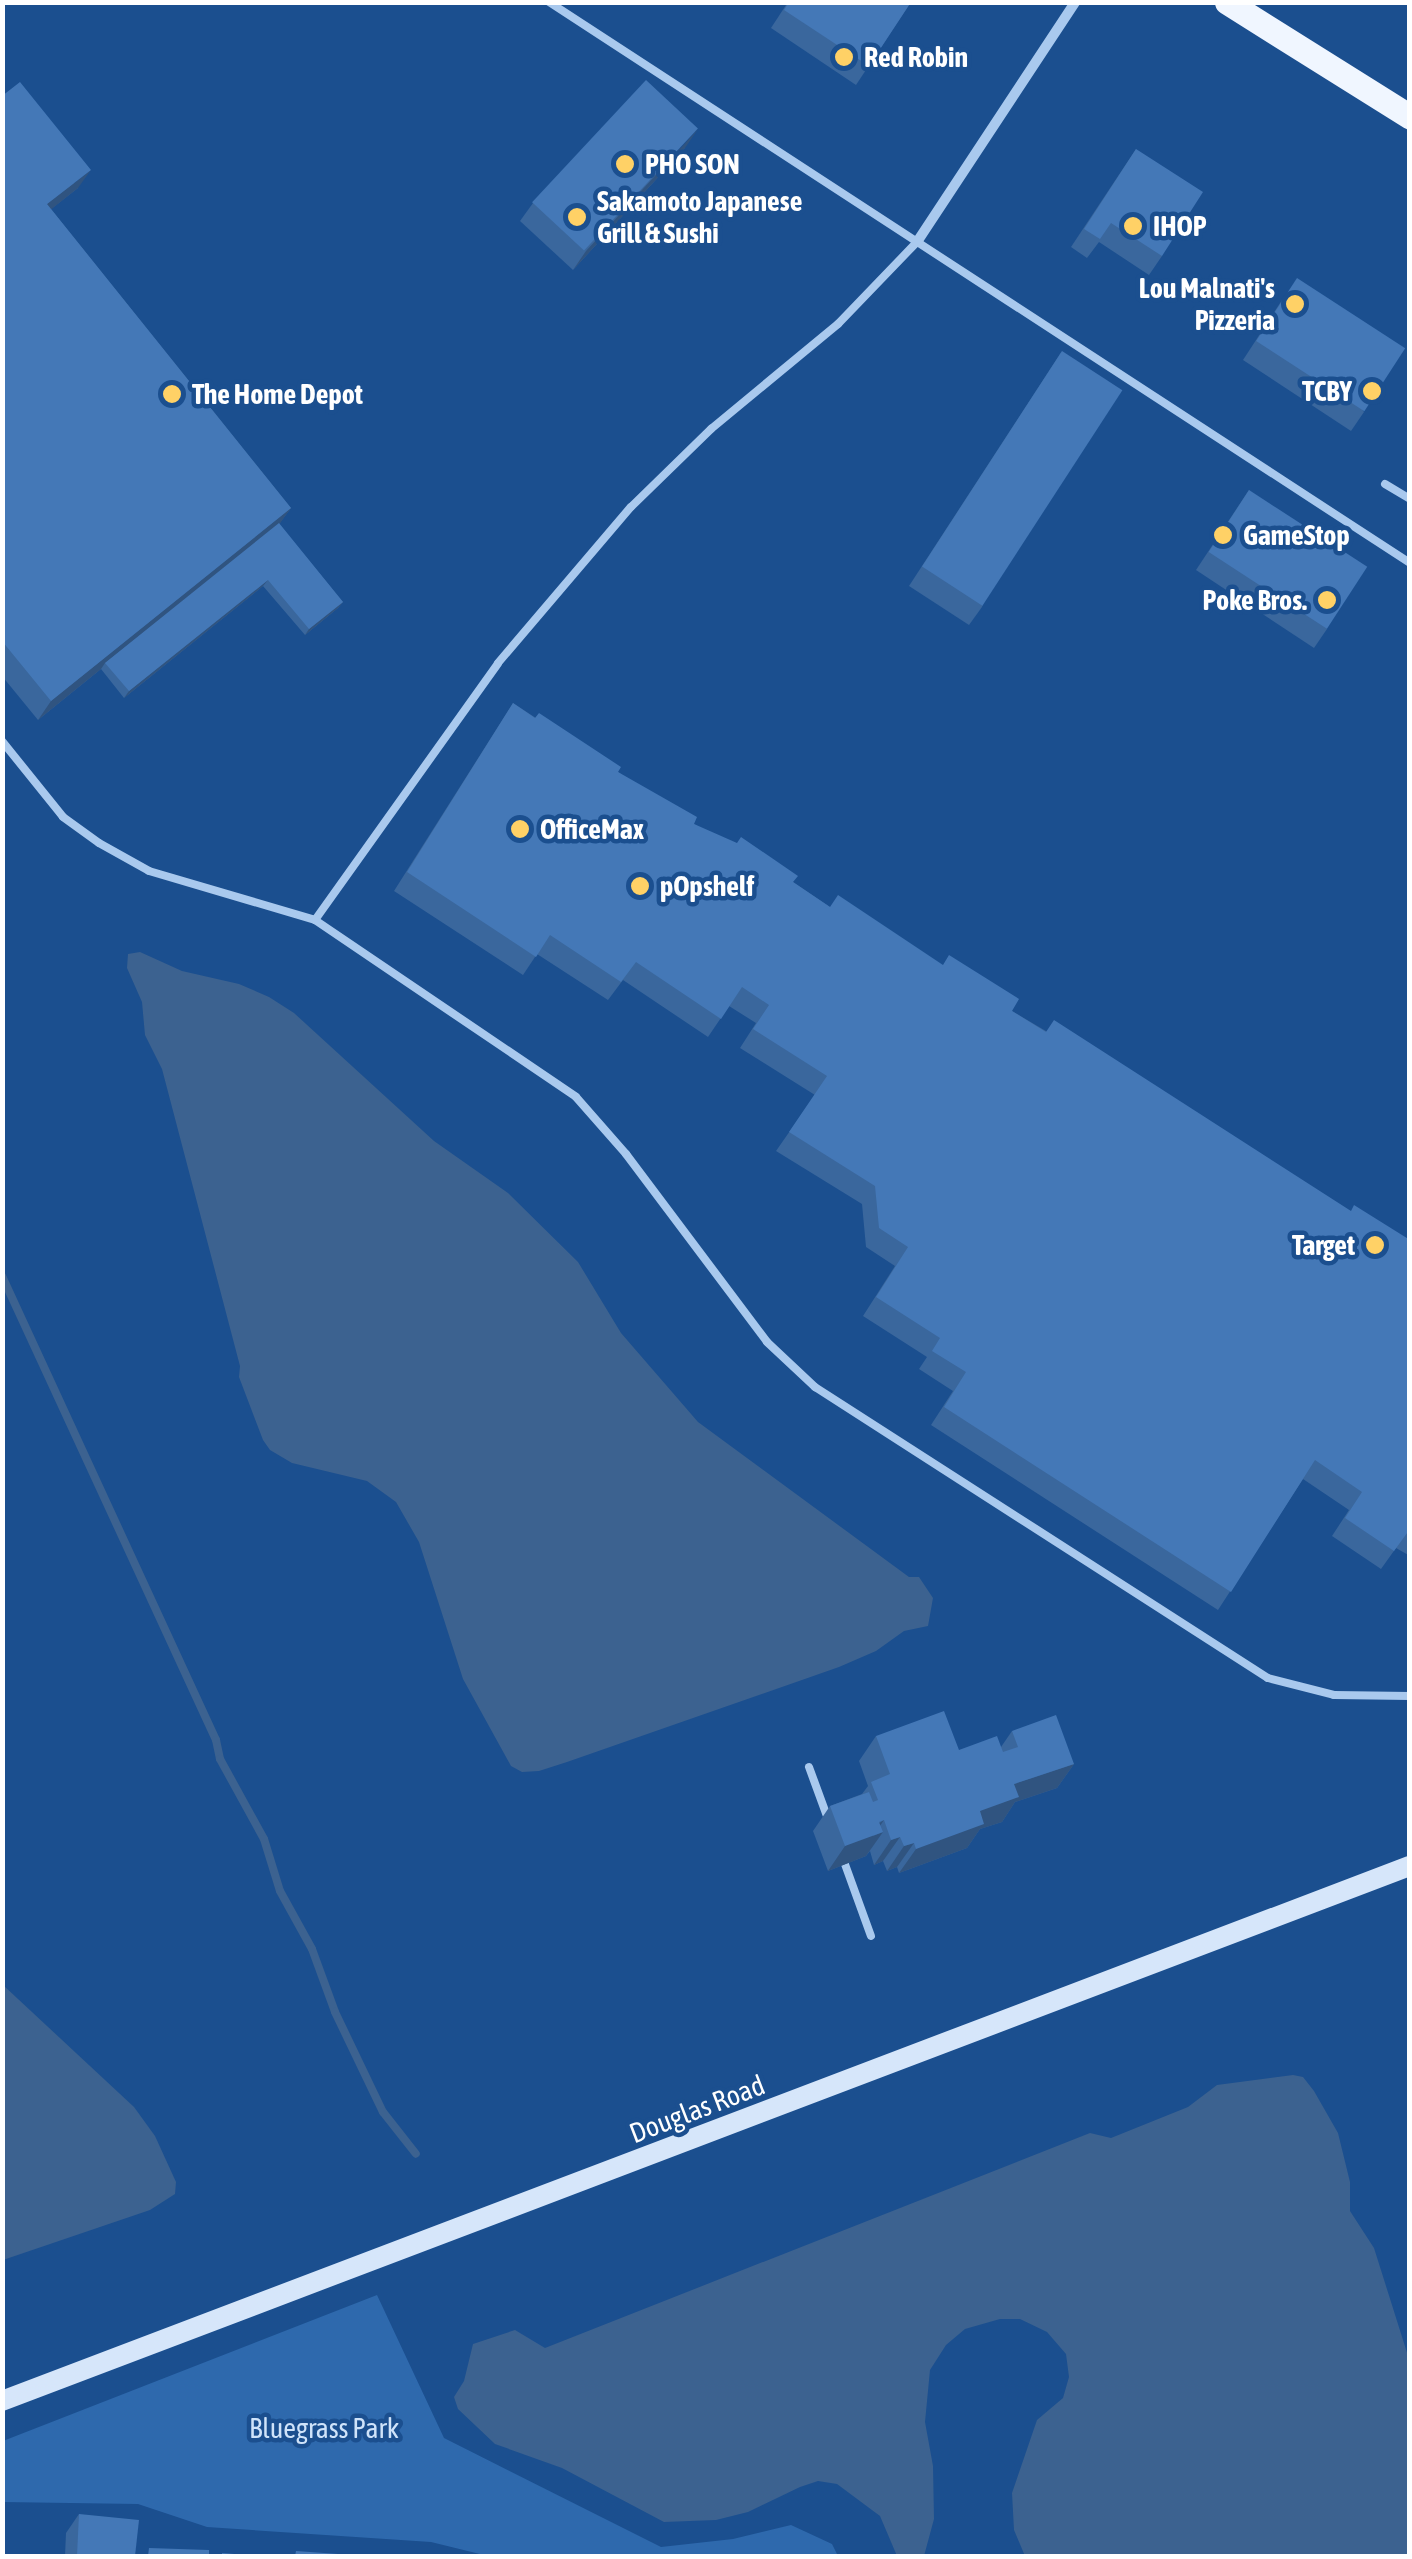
<!DOCTYPE html>
<html>
<head>
<meta charset="utf-8">
<style>
	body { margin:0 }
	#map { position:relative; width:1412px; height:2559px; overflow:hidden; background:#1b4f8f; font-family:"Asap Condensed",sans-serif }
	div>[style] { position:absolute }
	.green>* { inset:0; background:#2e69ad }
	.water>* { inset:0; background:#3c6290 }
	.stream>* { height:8px; margin:-4px; padding:0 4px; transform-origin:4px; border-radius:4px; background:#3c6290 }
	.lane>* { height:8px; margin:-4px; padding:0 4px; transform-origin:4px; border-radius:4px; background:#a9c9ee }
	.street>* { height:10px; margin:-5px; padding:0 5px; transform-origin:5px; border-radius:5px; background:#a9c9ee }
	.secondary>* { height:20px; margin:-10px; padding:0 10px; transform-origin:10px; border-radius:10px; background:#d6e6fa }
	.primary>* { height:25px; margin:-12.5px; padding:0 12.5px; transform-origin:12.5px; border-radius:12.5px; background:#f0f6ff }
	.wall>* { inset:0; background:#3a679d }
	.shaded-wall>* { inset:0; background:#305480 }
	.building>* { inset:0; background:#4478b7; transform-origin:0 0 }
	.dots>* { width:28px; height:28px; translate:-50% -50%; box-sizing:border-box; border:5px solid #1b4f8f; border-radius:50% }
	span { translate:-50% -50%; white-space:nowrap; text-align:center; line-height:1.15; -webkit-text-stroke:9px #1b4f8f; paint-order:stroke }
	.poi-label { font-size:28px; color:#fff; font-weight:700 }
	.left { translate:0 -50%; text-align:left }
	.right { translate:-100% -50%; text-align:right }
	.street-label { font-size:28px; color:#fff }
	.park-label { font-size:28px; color:#cfe3fa }
	.frame { position:absolute; inset:0; border:5px solid #fff; pointer-events:none }
</style>
</head>
<body>
<div id="map">
	<div class="green">
		<div style="clip-path:polygon(377px 2295px,444px 2438px,661px 2547px,733px 2539px,791px 2525px,832px 2544px,838px 2556px,488px 2556px,431px 2542px,207px 2527px,138px 2504px,3px 2502px,3px 2441px)"></div>
	</div>
	<div class="water">
		<div style="clip-path:polygon(140px 952px,182px 971px,239px 984px,269px 997px,294px 1013px,434px 1141px,508px 1193px,578px 1262px,621px 1333px,698px 1422px,909px 1577px,919px 1577px,933px 1598px,928px 1626px,904px 1631px,876px 1651px,839px 1667px,567px 1762px,539px 1771px,522px 1772px,511px 1766px,463px 1679px,419px 1542px,396px 1502px,367px 1481px,292px 1463px,270px 1450px,263px 1440px,239px 1377px,240px 1366px,162px 1069px,145px 1035px,142px 1002px,127px 968px,128px 954px)"></div>
		<div style="clip-path:polygon(3px 1985px,134px 2107px,155px 2136px,176px 2182px,175px 2194px,150px 2210px,3px 2260px)"></div>
		<div style="clip-path:polygon(1293px 2075px,1303px 2077px,1314px 2091px,1338px 2133px,1350px 2182px,1350px 2211px,1374px 2248px,1409px 2359px,1409px 2556px,1025px 2556px,1014px 2530px,1012px 2493px,1037px 2420px,1063px 2398px,1069px 2377px,1066px 2354px,1047px 2332px,1020px 2319px,1000px 2319px,965px 2329px,946px 2345px,930px 2370px,925px 2422px,933px 2466px,934px 2519px,924px 2556px,897px 2556px,880px 2516px,837px 2484px,818px 2481px,800px 2487px,748px 2512px,716px 2520px,664px 2522px,562px 2468px,495px 2444px,458px 2409px,454px 2397px,464px 2381px,473px 2344px,515px 2330px,545px 2348px,1090px 2133px,1111px 2138px,1188px 2107px,1217px 2085px)"></div>
	</div>
	<div class="stream">
		<div style="left:2px;top:1276px;width:511px;rotate:65.24deg"></div>
		<div style="left:216px;top:1740px;width:19px;rotate:78deg"></div>
		<div style="left:220px;top:1759px;width:91px;rotate:61.2deg"></div>
		<div style="left:264px;top:1839px;width:54px;rotate:72.9deg"></div>
		<div style="left:280px;top:1891px;width:66px;rotate:61.1deg"></div>
		<div style="left:312px;top:1949px;width:67px;rotate:69.9deg"></div>
		<div style="left:335px;top:2012px;width:111px;rotate:64.4deg"></div>
		<div style="left:383px;top:2112px;width:53px;rotate:51.8deg"></div>
	</div>
	<div class="lane">
		<div style="left:549px;top:2px;width:1028px;rotate:33.09deg"></div>
		<div style="left:1385px;top:484px;width:29px;rotate:31deg"></div>
		<div style="left:2px;top:741px;width:97px;rotate:51.2deg"></div>
		<div style="left:63px;top:817px;width:44px;rotate:35.8deg"></div>
		<div style="left:99px;top:843px;width:57px;rotate:29.2deg"></div>
		<div style="left:149px;top:871px;width:173px;rotate:16.4deg"></div>
		<div style="left:315px;top:920px;width:315px;rotate:34.1deg"></div>
		<div style="left:576px;top:1097px;width:76px;rotate:48.7deg"></div>
		<div style="left:626px;top:1154px;width:235px;rotate:53.1deg"></div>
		<div style="left:767px;top:1342px;width:66px;rotate:43.2deg"></div>
		<div style="left:815px;top:1387px;width:538px;rotate:32.72deg"></div>
		<div style="left:1268px;top:1678px;width:68px;rotate:14.4deg"></div>
		<div style="left:1334px;top:1695px;width:76px;rotate:0.8deg"></div>
		<div style="left:315px;top:920px;width:315px;rotate:-54.5deg"></div>
		<div style="left:498px;top:663px;width:205px;rotate:-49.6deg"></div>
		<div style="left:631px;top:507px;width:112px;rotate:-44.3deg"></div>
		<div style="left:711px;top:429px;width:165px;rotate:-39.6deg"></div>
		<div style="left:838px;top:324px;width:114px;rotate:-46.1deg"></div>
		<div style="left:809px;top:1767px;width:55px;rotate:69.9deg"></div>
		<div style="left:842px;top:1856px;width:85px;rotate:70.1deg"></div>
	</div>
	<div class="street">
		<div style="left:917px;top:242px;width:287px;rotate:-56.6deg"></div>
	</div>
	<div class="secondary">
		<div style="left:2px;top:2401px;width:1506px;rotate:-20.81deg"></div>
	</div>
	<div class="primary">
		<div style="left:1227px;top:2px;width:216px;rotate:32.1deg"></div>
	</div>
	<div class="wall">
		<div style="clip-path:polygon(788px 2px,911px 2px,856px 85px,771px 28px)"></div>
		<div style="clip-path:polygon(2px 96px,78px 188px,51px 209px,291px 508px,279px 524px,343px 602px,338px 608px,305px 635px,263px 586px,124px 698px,101px 669px,38px 720px,2px 676px)"></div>
		<div style="clip-path:polygon(685px 148px,573px 270px,520px 221px,533px 203px)"></div>
		<div style="clip-path:polygon(1136px 149px,1162px 256px,1149px 275px,1099px 242px,1087px 258px,1071px 247px)"></div>
		<div style="clip-path:polygon(1284px 297px,1364px 412px,1351px 431px,1243px 360px)"></div>
		<div style="clip-path:polygon(1062px 351px,982px 607px,969px 625px,909px 586px)"></div>
		<div style="clip-path:polygon(1249px 490px,1327px 629px,1314px 648px,1196px 570px)"></div>
		<div style="clip-path:polygon(513px 703px,618px 772px,694px 824px,793px 882px,830px 907px,1012px 1011px,1350px 1211px,1410px 1240px,1410px 1556px,1396px 1548px,1381px 1569px,1332px 1536px,1349px 1510px,1303px 1479px,1218px 1610px,931px 1425px,953px 1391px,919px 1369px,927px 1357px,863px 1316px,895px 1266px,866px 1247px,862px 1204px,776px 1151px,815px 1095px,740px 1048px,756px 1023px,729px 1006px,708px 1037px,623px 980px,608px 1000px,537px 954px,523px 975px,394px 891px)"></div>
		<div style="clip-path:polygon(1012px 1731px,1074px 1764px,1057px 1788px,1015px 1802px,1002px 1822px,980px 1829px,967px 1848px,899px 1873px,897px 1867px,887px 1871px,883px 1861px,874px 1865px,870px 1851px,866px 1856px,828px 1871px,813px 1831px,830px 1806px,862px 1794px,868px 1786px,859px 1761px,876px 1736px,959px 1750px,1001px 1747px)"></div>
		<div style="clip-path:polygon(79px 2514px,135px 2556px,65px 2556px,66px 2533px)"></div>
	</div>
	<div class="shaded-wall">
		<div style="clip-path:polygon(698px 129px,685px 148px,573px 270px,586px 251px)"></div>
		<div style="clip-path:polygon(91px 170px,78px 188px,34px 223px,47px 204px)"></div>
		<div style="clip-path:polygon(291px 508px,278px 526px,105px 663px,101px 669px,38px 720px,51px 701px)"></div>
		<div style="clip-path:polygon(268px 580px,263px 586px,124px 698px,129px 691px)"></div>
		<div style="clip-path:polygon(343px 602px,338px 608px,305px 635px,309px 629px)"></div>
		<div style="clip-path:polygon(1074px 1764px,1057px 1788px,1015px 1802px,1002px 1822px,980px 1829px,967px 1848px,899px 1873px,916px 1849px,980px 1811px,1014px 1784px)"></div>
		<div style="clip-path:polygon(884px 1820px,873px 1836px,883px 1832px,866px 1856px,828px 1871px,845px 1846px)"></div>
		<div style="clip-path:polygon(900px 1837px,883px 1861px,874px 1865px,891px 1840px)"></div>
		<div style="clip-path:polygon(914px 1843px,897px 1867px,887px 1871px,904px 1846px)"></div>
	</div>
	<div class="building">
		<div style="clip-path:polygon(789px 2px,911px 2px,869px 66px,784px 10px)"></div>
		<div style="left:646px;top:80px;width:71px;height:167px;rotate:43deg"></div>
		<div style="clip-path:polygon(20px 82px,91px 170px,47px 204px,291px 508px,51px 701px,2px 641px,2px 96px)"></div>
		<div style="clip-path:polygon(1136px 149px,1203px 192px,1162px 256px,1111px 223px,1100px 239px,1084px 229px)"></div>
		<div style="left:1297px;top:278px;width:129px;height:75px;rotate:33deg"></div>
		<div style="left:1062px;top:351px;width:72px;height:257px;rotate:33deg"></div>
		<div style="left:1249px;top:490px;width:141px;height:74px;rotate:33deg"></div>
		<div style="clip-path:polygon(279px 523px,343px 602px,309px 629px,268px 580px,129px 691px,105px 663px)"></div>
		<div style="clip-path:polygon(513px 703px,535px 718px,539px 713px,621px 767px,618px 772px,697px 817px,694px 824px,737px 843px,741px 837px,798px 876px,793px 882px,830px 907px,838px 895px,943px 965px,949px 955px,1019px 999px,1012px 1011px,1046px 1032px,1054px 1020px,1351px 1211px,1354px 1205px,1410px 1240px,1410px 1529px,1394px 1551px,1345px 1518px,1362px 1492px,1315px 1460px,1231px 1592px,944px 1407px,966px 1372px,932px 1351px,940px 1338px,876px 1297px,908px 1247px,879px 1228px,875px 1186px,789px 1132px,827px 1076px,753px 1029px,769px 1005px,742px 987px,721px 1019px,636px 962px,621px 982px,550px 935px,536px 957px,407px 872px)"></div>
		<div style="clip-path:polygon(944px 1711px,959px 1750px,997px 1736px,1003px 1752px,1018px 1747px,1012px 1731px,1056px 1715px,1074px 1764px,1014px 1784px,1019px 1797px,980px 1811px,984px 1824px,916px 1849px,914px 1843px,904px 1846px,900px 1837px,891px 1840px,884px 1820px,879px 1822px,883px 1832px,845px 1846px,830px 1806px,869px 1792px,873px 1802px,878px 1800px,871px 1782px,890px 1774px,876px 1736px)"></div>
		<div style="clip-path:polygon(79px 2514px,139px 2520px,135px 2556px,77px 2556px)"></div>
		<div style="clip-path:polygon(149px 2548px,209px 2550px,209px 2556px,148px 2556px)"></div>
		<div style="clip-path:polygon(296px 2551px,352px 2555px,352px 2556px,295px 2556px)"></div>
		<div style="clip-path:polygon(222px 2553px,259px 2556px,222px 2556px)"></div>
	</div>
	<div class="dots">
		<div style="left:844px;top:57px;background:#ffd166"></div>
		<div style="left:625px;top:164px;background:#ffd166"></div>
		<div style="left:577px;top:217px;background:#ffd166"></div>
		<div style="left:1133px;top:226px;background:#ffd166"></div>
		<div style="left:1295px;top:304px;background:#ffd166"></div>
		<div style="left:1372px;top:391px;background:#ffd166"></div>
		<div style="left:172px;top:394px;background:#ffd166"></div>
		<div style="left:1223px;top:535px;background:#ffd166"></div>
		<div style="left:1327px;top:600px;background:#ffd166"></div>
		<div style="left:520px;top:829px;background:#ffd166"></div>
		<div style="left:640px;top:886px;background:#ffd166"></div>
		<div style="left:1375px;top:1245px;background:#ffd166"></div>
	</div>
	<div class="poi-label">
		<span class="left" style="left:864px;top:57px">Red Robin</span>
		<span class="left" style="left:645px;top:164px">PHO SON</span>
		<span class="left" style="left:597px;top:217px">Sakamoto Japanese<br>Grill &amp; Sushi</span>
		<span class="left" style="left:1153px;top:226px">IHOP</span>
		<span class="right" style="left:1275px;top:304px">Lou Malnati's<br>Pizzeria</span>
		<span class="right" style="left:1352px;top:391px">TCBY</span>
		<span class="left" style="left:192px;top:394px">The Home Depot</span>
		<span class="left" style="left:1243px;top:535px">GameStop</span>
		<span class="right" style="left:1307px;top:600px">Poke Bros.</span>
		<span class="left" style="left:540px;top:829px">OfficeMax</span>
		<span class="left" style="left:660px;top:886px">pOpshelf</span>
		<span class="right" style="left:1355px;top:1245px">Target</span>
	</div>
	<div class="street-label">
		<span style="left:697px;top:2109px;rotate:-21deg">Douglas Road</span>
	</div>
	<div class="park-label">
		<span style="left:324px;top:2428px">Bluegrass Park</span>
	</div>
	<div class="frame"></div>
</div>
</body>
</html>
